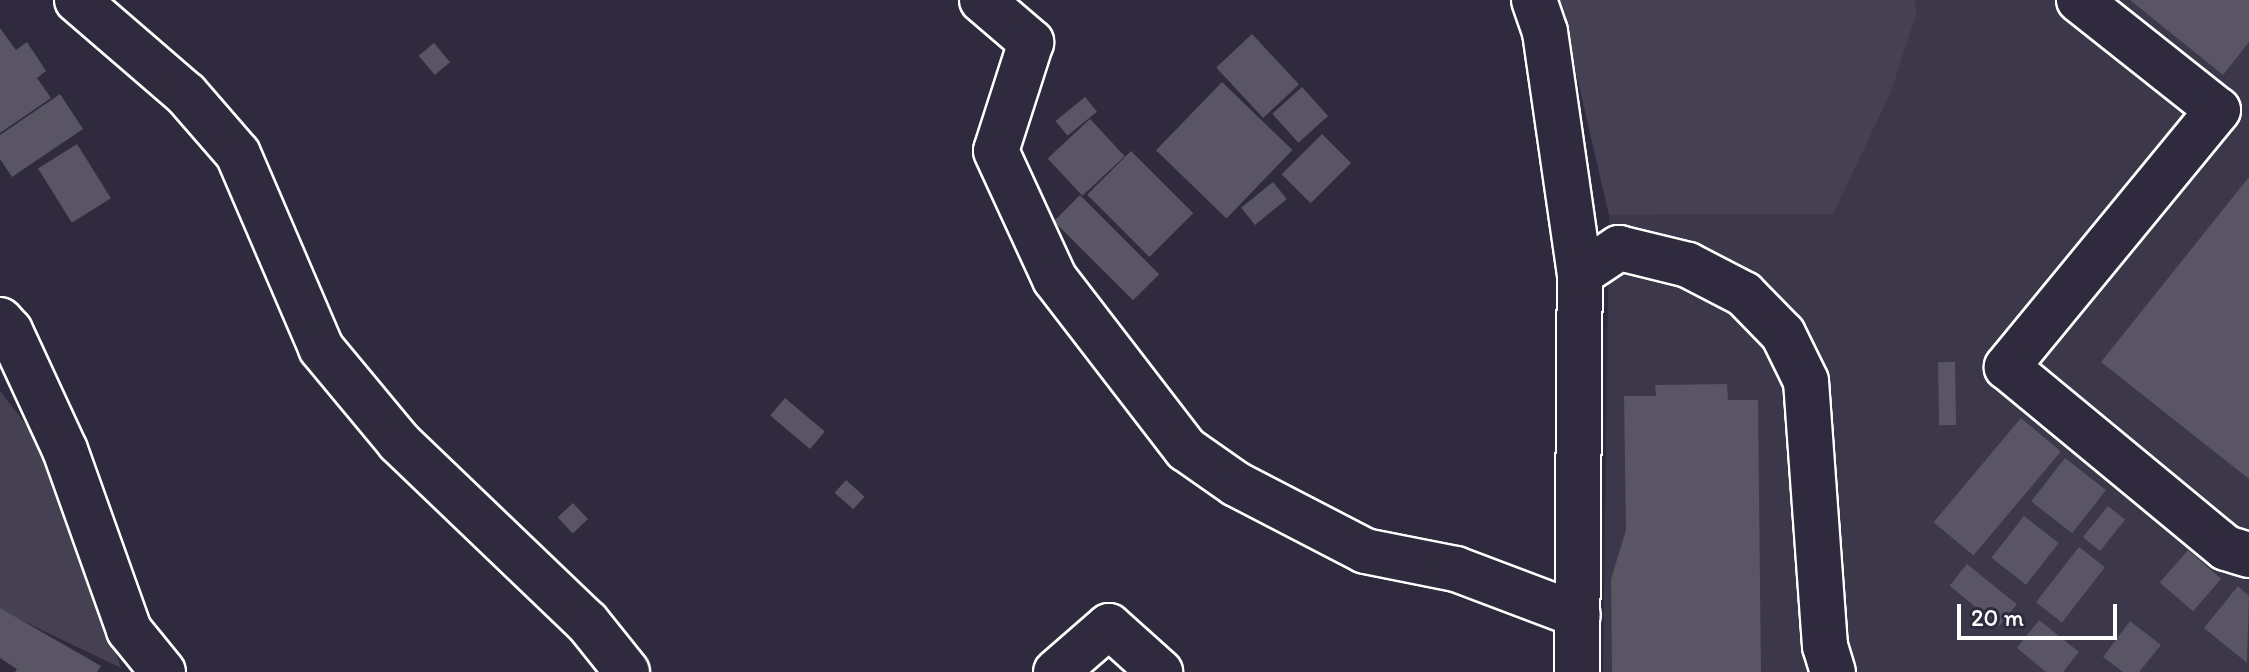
<!DOCTYPE html>
<html>
<head>
<meta charset="utf-8">
<style>
	body { margin:0 }
	#map { position:relative; width:2249px; height:672px; overflow:hidden; background:#2f2a3d; font-family:Itim,sans-serif }
	div>[style] { position:absolute }
	.built>* { inset:0; background:#3c3749 }
	.green>* { inset:0; background:#464152 }
	.building>* { inset:0; background:#595564; transform-origin:0 0 }
	.roads { filter:drop-shadow(2px 0 #fff) drop-shadow(-2px 0 #fff) drop-shadow(0 2px #fff) drop-shadow(0 -2px #fff) }
	.minor>* { height:44px; margin:-22px; padding:0 22px; transform-origin:22px; border-radius:22px; background:#2f2a3d }
	span { translate:-50% -50%; white-space:nowrap; text-align:center; line-height:1.15; -webkit-text-stroke:8px #2f2a3d; paint-order:stroke }
	.scale { position:absolute; left:1957px; top:604px; width:160px; height:36px; box-sizing:border-box; border:4px solid #fff; border-top:0; padding-left:10px; font-size:24px; line-height:28px; white-space:nowrap; color:#fff; -webkit-text-stroke:6px #2f2a3d; paint-order:stroke }
</style>
</head>
<body>
<div id="map">
	<div class="built">
		<div style="clip-path:polygon(1915px 0,2249px 0,2249px 672px,1603px 672px,1609px 215px,1833px 214px,1917px 12px)"></div>
	</div>
	<div class="green">
		<div style="clip-path:polygon(1559px 0,1915px 0,1917px 12px,1890px 94px,1833px 214px,1609px 215px)"></div>
		<div style="clip-path:polygon(0 391px,51px 457px,121px 668px,0 610px)"></div>
	</div>
	<div class="building">
		<div style="clip-path:polygon(2130px 0,2249px 0,2249px 42px,2223px 75px)"></div>
		<div style="clip-path:polygon(0 28px,16px 50px,27px 42px,46px 71px,37px 78px,51px 98px,0 133px)"></div>
		<div style="left:1252px;top:34px;width:69px;height:49px;rotate:47deg"></div>
		<div style="left:434px;top:43px;width:25px;height:20px;rotate:50deg"></div>
		<div style="left:1222px;top:82px;width:98px;height:95px;rotate:44deg"></div>
		<div style="left:1302px;top:87px;width:39px;height:40px;rotate:48deg"></div>
		<div style="clip-path:polygon(60px 94px,83px 129px,12px 177px,0 159px,0 135px)"></div>
		<div style="left:1085px;top:97px;width:19px;height:38px;rotate:51deg"></div>
		<div style="left:1090px;top:119px;width:51px;height:58px;rotate:47deg"></div>
		<div style="left:1322px;top:134px;width:41px;height:57px;rotate:45deg"></div>
		<div style="left:77px;top:144px;width:64px;height:46px;rotate:58deg"></div>
		<div style="left:1131px;top:151px;width:88px;height:62px;rotate:45deg"></div>
		<div style="clip-path:polygon(2249px 177px,2249px 479px,2101px 362px)"></div>
		<div style="left:1273px;top:182px;width:22px;height:41px;rotate:51deg"></div>
		<div style="left:1080px;top:195px;width:112px;height:37px;rotate:45deg"></div>
		<div style="left:1955px;top:362px;width:63px;height:17px;rotate:89deg"></div>
		<div style="clip-path:polygon(1727px 384px,1728px 400px,1758px 400px,1761px 672px,1612px 672px,1611px 579px,1626px 530px,1624px 396px,1656px 396px,1655px 385px)"></div>
		<div style="left:785px;top:398px;width:52px;height:23px;rotate:40deg"></div>
		<div style="left:2021px;top:418px;width:52px;height:136px;rotate:40deg"></div>
		<div style="left:2065px;top:458px;width:52px;height:55px;rotate:38deg"></div>
		<div style="left:846px;top:480px;width:25px;height:17px;rotate:42deg"></div>
		<div style="left:573px;top:503px;width:22px;height:21px;rotate:47deg"></div>
		<div style="left:2108px;top:506px;width:22px;height:40px;rotate:39deg"></div>
		<div style="left:2024px;top:516px;width:44px;height:53px;rotate:38deg"></div>
		<div style="left:2079px;top:547px;width:33px;height:70px;rotate:38deg"></div>
		<div style="left:2188px;top:550px;width:44px;height:43px;rotate:41deg"></div>
		<div style="left:1967px;top:564px;width:64px;height:28px;rotate:39deg"></div>
		<div style="clip-path:polygon(2238px 586px,2249px 596px,2247px 663px,2204px 628px)"></div>
		<div style="clip-path:polygon(0 608px,101px 666px,97px 672px,15px 672px,17px 669px,0 658px)"></div>
		<div style="clip-path:polygon(2039px 620px,2079px 652px,2063px 672px,2046px 672px,2017px 648px)"></div>
		<div style="clip-path:polygon(2130px 621px,2161px 645px,2139px 672px,2123px 672px,2103px 657px)"></div>
	</div>
	<div class="roads">
		<div class="minor">
			<div style="left:77px;top:0;width:144px;rotate:40.8deg"></div>
			<div style="left:186px;top:94px;width:79px;rotate:49.1deg"></div>
			<div style="left:238px;top:154px;width:211px;rotate:66.8deg"></div>
			<div style="left:321px;top:348px;width:122px;rotate:50.3deg"></div>
			<div style="left:399px;top:442px;width:260px;rotate:43.8deg"></div>
			<div style="left:587px;top:622px;width:64px;rotate:51.3deg"></div>
			<div style="left:982px;top:0;width:65px;rotate:40.6deg"></div>
			<div style="left:1031px;top:42px;width:114px;rotate:107.8deg"></div>
			<div style="left:996px;top:151px;width:141px;rotate:65.3deg"></div>
			<div style="left:1055px;top:279px;width:215px;rotate:52.4deg"></div>
			<div style="left:1186px;top:449px;width:61px;rotate:35deg"></div>
			<div style="left:1236px;top:484px;width:145px;rotate:27.4deg"></div>
			<div style="left:1365px;top:551px;width:93px;rotate:11.2deg"></div>
			<div style="left:1456px;top:569px;width:130px;rotate:20.7deg"></div>
			<div style="left:1534px;top:0;width:34px;rotate:71deg"></div>
			<div style="left:1545px;top:32px;width:245px;rotate:81.8deg"></div>
			<div style="left:2079px;top:0;width:177px;rotate:38.4deg"></div>
			<div style="left:2218px;top:110px;width:333px;rotate:129.4deg"></div>
			<div style="left:2007px;top:367px;width:284px;rotate:39.6deg"></div>
			<div style="left:2226px;top:548px;width:24px;rotate:17deg"></div>
			<div style="left:0;top:320px;width:15px;rotate:48deg"></div>
			<div style="left:10px;top:331px;width:131px;rotate:65.2deg"></div>
			<div style="left:65px;top:450px;width:191px;rotate:70.4deg"></div>
			<div style="left:129px;top:630px;width:54px;rotate:51deg"></div>
			<div style="left:1056px;top:672px;width:70px;rotate:-41deg"></div>
			<div style="left:1109px;top:626px;width:69px;rotate:42deg"></div>
			<div style="left:1577px;top:672px;width:398px;rotate:-89.6deg"></div>
			<div style="left:1580px;top:274px;width:47px;rotate:-33.7deg"></div>
			<div style="left:1619px;top:248px;width:71px;rotate:13.8deg"></div>
			<div style="left:1688px;top:265px;width:63px;rotate:27.4deg"></div>
			<div style="left:1744px;top:294px;width:56px;rotate:45.7deg"></div>
			<div style="left:1783px;top:334px;width:52px;rotate:63.9deg"></div>
			<div style="left:1806px;top:381px;width:266px;rotate:85.9deg"></div>
			<div style="left:1825px;top:646px;width:27px;rotate:73deg"></div>
		</div>
	</div>
	<div class="scale">20 m</div>
</div>
</body>
</html>
